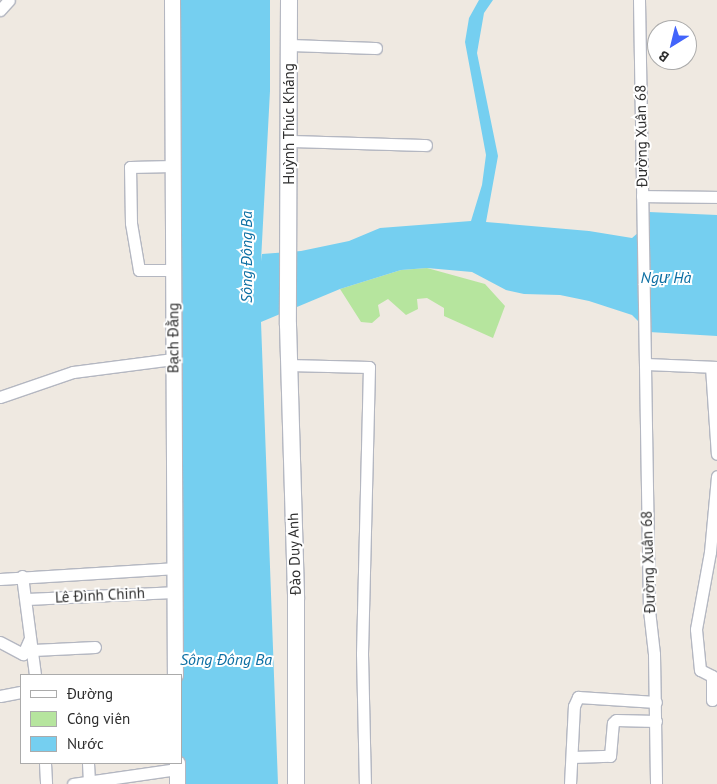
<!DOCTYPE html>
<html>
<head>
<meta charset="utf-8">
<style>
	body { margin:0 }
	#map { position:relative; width:717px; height:784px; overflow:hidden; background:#efe9e1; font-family:"PT Sans",sans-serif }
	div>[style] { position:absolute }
	.green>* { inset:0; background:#b6e59e }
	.water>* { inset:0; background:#75cff0 }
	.roads { filter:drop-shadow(1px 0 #b4b7c1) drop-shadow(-1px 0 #b4b7c1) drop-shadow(0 1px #b4b7c1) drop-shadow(0 -1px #b4b7c1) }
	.minor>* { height:11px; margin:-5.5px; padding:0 5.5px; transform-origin:5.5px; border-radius:5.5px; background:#fff }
	.tertiary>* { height:15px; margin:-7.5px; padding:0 7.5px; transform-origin:7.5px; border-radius:7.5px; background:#fff }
	.secondary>* { height:16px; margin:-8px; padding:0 8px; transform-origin:8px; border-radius:8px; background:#fff }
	span { translate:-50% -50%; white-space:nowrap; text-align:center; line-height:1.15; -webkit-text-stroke:4px #fff; paint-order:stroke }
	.street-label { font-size:15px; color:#2e2e2e }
	.water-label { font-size:16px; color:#0d6fa3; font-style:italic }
	.legend { position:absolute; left:20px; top:674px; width:162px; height:90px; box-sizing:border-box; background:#fff; border:1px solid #ababab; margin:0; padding:6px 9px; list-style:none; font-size:15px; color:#2e2e2e }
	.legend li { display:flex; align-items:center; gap:10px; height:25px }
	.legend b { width:25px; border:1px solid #ababab }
	.north { position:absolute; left:647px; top:20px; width:50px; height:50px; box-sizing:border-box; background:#fff; border:1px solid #ababab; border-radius:50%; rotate:216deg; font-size:14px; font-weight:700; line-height:20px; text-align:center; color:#2e2e2e }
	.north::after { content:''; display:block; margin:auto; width:18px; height:22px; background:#4264fb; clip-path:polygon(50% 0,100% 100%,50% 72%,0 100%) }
</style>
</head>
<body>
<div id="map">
	<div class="green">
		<div style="clip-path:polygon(427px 268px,485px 284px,505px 306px,493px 338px,444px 316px,444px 308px,427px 298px,417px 299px,418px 309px,406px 315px,388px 299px,378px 305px,380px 316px,372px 323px,361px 322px,340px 289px,401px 270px)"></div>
	</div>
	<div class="water">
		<div style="clip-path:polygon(181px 0,270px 0,270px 91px,261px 261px,262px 254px,301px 251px,349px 241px,380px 228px,471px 221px,482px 185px,486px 155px,465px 42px,469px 18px,479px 0,493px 0,484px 13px,477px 53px,498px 156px,486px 222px,589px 231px,632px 238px,647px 225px,649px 212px,717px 215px,717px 336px,649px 332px,632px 315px,589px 301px,560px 295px,524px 294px,506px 290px,472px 272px,427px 268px,401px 270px,340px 289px,261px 322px,278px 784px,180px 784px)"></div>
	</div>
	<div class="roads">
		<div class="minor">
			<div style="left:639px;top:0;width:610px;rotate:89.06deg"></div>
			<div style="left:649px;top:610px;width:44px;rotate:83.5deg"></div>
			<div style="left:654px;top:654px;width:130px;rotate:89.1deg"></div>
			<div style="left:0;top:10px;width:13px;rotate:-48deg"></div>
			<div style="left:289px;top:45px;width:87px;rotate:2deg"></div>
			<div style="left:289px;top:141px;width:137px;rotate:1.7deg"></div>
			<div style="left:642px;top:196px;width:75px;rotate:0.8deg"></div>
			<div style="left:173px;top:270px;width:34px;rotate:180deg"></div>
			<div style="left:139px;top:270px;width:48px;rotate:-99.7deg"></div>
			<div style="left:131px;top:223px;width:56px;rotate:-91deg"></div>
			<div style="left:130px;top:167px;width:43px;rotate:-1.3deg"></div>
			<div style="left:646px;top:364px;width:71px;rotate:2.4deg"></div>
			<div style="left:288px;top:365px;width:81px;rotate:1.4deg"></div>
			<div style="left:369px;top:367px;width:287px;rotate:91.4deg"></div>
			<div style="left:362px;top:654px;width:130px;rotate:88.7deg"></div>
			<div style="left:711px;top:367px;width:87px;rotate:86.1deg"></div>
			<div style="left:0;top:397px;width:77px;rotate:-18.9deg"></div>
			<div style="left:73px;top:372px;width:101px;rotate:-7.4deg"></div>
			<div style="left:22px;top:576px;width:100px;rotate:82.5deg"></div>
			<div style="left:0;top:579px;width:173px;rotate:-3.6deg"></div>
			<div style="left:27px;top:599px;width:146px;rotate:-2.7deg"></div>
			<div style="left:0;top:642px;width:26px;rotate:28deg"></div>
			<div style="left:23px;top:654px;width:17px;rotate:-66deg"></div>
			<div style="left:33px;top:650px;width:62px;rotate:-2.8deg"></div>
			<div style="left:0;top:696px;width:21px;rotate:-11deg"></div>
			<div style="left:712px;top:700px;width:24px;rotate:-90deg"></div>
			<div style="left:712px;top:676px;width:13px;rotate:-153deg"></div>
			<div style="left:700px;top:670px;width:41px;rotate:-95.6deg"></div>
			<div style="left:696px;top:629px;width:78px;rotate:-79.7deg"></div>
			<div style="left:710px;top:552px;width:76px;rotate:-84.7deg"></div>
			<div style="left:572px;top:757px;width:38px;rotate:-2deg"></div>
			<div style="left:610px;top:756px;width:33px;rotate:-85deg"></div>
			<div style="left:613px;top:723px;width:4px;rotate:-45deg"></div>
			<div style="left:616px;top:720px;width:40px;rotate:1.4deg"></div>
			<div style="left:45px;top:763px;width:21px;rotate:87deg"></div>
			<div style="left:88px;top:763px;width:20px;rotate:87deg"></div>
			<div style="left:73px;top:784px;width:105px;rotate:-8.2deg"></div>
			<div style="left:570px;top:784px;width:78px;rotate:-87.1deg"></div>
			<div style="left:574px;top:706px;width:10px;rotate:-66deg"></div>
			<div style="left:578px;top:697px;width:78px;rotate:3.7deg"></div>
		</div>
		<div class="tertiary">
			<div style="left:172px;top:0;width:675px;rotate:89.75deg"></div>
			<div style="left:177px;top:763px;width:21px;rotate:90deg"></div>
		</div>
		<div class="secondary">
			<div style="left:289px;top:0;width:325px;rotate:90.2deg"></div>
			<div style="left:288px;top:325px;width:274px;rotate:88.3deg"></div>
			<div style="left:296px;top:599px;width:185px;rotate:90deg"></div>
		</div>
	</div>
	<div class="street-label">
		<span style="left:289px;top:124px;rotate:-90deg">Huỳnh Thúc Kháng</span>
		<span style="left:641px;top:136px;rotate:-91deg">Đường Xuân 68</span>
		<span style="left:173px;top:338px;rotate:-90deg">Bạch Đằng</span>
		<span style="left:294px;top:554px;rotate:-92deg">Đào Duy Anh</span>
		<span style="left:648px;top:562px;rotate:-92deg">Đường Xuân 68</span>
		<span style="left:100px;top:595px;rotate:-3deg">Lê Đình Chinh</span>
	</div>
	<div class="water-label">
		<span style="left:246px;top:257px;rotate:-90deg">Sông Đông Ba</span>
		<span style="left:666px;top:277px">Ngự Hà</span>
		<span style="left:226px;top:659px">Sông Đông Ba</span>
	</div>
	<ul class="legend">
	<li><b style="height:6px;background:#fff"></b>Đường</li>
	<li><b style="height:14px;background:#b6e59e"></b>Công viên</li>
	<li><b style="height:14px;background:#75cff0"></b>Nước</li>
	</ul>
	<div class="north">B</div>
</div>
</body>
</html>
